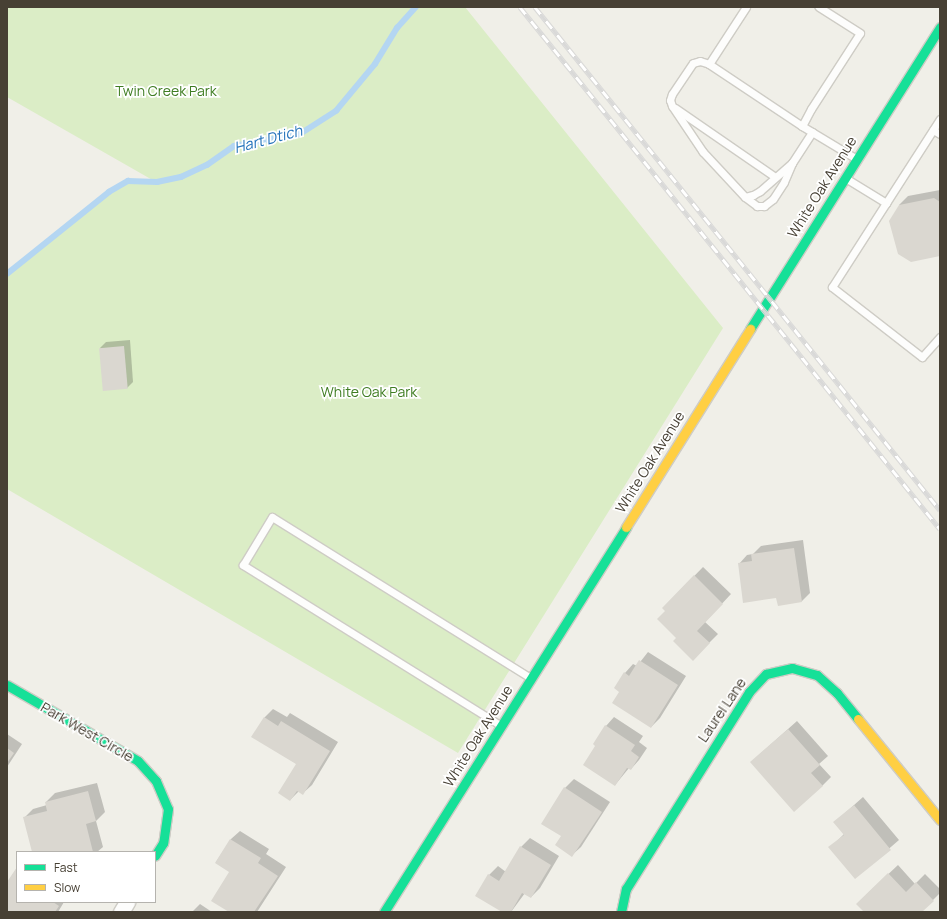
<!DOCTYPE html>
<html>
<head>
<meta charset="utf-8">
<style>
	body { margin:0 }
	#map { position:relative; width:947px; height:919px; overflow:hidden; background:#f0efe8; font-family:Manrope,sans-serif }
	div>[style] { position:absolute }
	.green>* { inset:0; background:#dbedc6 }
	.shadow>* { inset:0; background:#0003 }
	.stream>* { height:5.5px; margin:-2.75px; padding:0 2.75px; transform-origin:2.75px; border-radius:2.75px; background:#b4d6f2 }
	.building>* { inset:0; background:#dad7d0; transform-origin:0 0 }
	.roads { filter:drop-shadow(1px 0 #ceccc5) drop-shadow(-1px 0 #ceccc5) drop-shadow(0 1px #ceccc5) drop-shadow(0 -1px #ceccc5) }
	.lane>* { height:7px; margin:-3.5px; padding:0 3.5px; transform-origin:3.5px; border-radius:3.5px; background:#fdfdfc }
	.street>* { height:15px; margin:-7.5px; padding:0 7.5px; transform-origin:7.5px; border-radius:7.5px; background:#fdfdfc }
	.fast>* { height:9px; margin:-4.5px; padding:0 4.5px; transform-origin:4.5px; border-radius:4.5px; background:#16e098 }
	.slow>* { height:9px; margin:-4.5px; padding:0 4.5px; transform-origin:4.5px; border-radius:4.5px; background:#ffcf43 }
	.rail>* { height:4.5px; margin-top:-2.25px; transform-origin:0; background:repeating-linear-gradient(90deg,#fff 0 9px,#d9d9d8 0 18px); box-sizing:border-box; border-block:1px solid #d9d9d8 }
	span { translate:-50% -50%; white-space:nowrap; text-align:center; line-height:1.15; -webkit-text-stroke:3.5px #fff; paint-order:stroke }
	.park-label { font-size:14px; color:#3f7d22 }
	.street-label { font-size:14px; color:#474034 }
	.water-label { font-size:15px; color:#2473bb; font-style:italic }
	.frame { position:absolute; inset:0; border:8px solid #474034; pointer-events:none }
	.legend { position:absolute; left:16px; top:851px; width:140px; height:52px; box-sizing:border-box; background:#fff; border:1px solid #b5b3ae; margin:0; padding:5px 7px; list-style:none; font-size:12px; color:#474034 }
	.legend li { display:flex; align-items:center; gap:8px; height:20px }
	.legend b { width:20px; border:1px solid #b5b3ae }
</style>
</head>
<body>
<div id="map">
	<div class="green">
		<div style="clip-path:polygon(7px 7px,465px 7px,723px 328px,458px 753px,7px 489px,7px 274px,109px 192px,128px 181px,156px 182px,7px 97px)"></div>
	</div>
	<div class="shadow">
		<div style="clip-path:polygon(940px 190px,940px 255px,899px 205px,908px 196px)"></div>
		<div style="clip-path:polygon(130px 340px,133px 382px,127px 388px,100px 348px,106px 342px)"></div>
		<div style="clip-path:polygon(803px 540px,810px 593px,802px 601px,777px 597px,739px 564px,747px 555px,753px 554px,761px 546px)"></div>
		<div style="clip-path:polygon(703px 567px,731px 594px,705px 622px,718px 634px,693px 659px,678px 638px,666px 611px,663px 608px)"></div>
		<div style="clip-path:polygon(648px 652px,686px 676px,660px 718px,651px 727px,621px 691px,625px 673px,633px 664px,637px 666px)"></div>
		<div style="clip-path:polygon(273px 709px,287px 717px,290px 713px,338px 742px,312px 785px,303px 793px,299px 791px,290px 800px,297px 764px,253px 737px,265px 717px)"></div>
		<div style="clip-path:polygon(614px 717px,643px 736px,639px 742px,647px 748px,639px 760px,631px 769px,629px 768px,615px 785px,597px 746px,606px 726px)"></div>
		<div style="clip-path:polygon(797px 721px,828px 756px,819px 764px,831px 777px,822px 786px,760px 754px)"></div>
		<div style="clip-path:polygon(7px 734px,22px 744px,7px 767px)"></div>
		<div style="clip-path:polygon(574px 779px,610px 802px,581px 847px,572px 855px,565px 788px)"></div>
		<div style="clip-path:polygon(97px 783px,105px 812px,96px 821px,103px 847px,97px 852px,33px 852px,24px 818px,33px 809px,47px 805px,46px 802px,55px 793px)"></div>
		<div style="clip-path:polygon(863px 797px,899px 840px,855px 878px,830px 848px,844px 834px,835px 822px)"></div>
		<div style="clip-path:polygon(240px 831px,269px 849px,266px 854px,286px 867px,257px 912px,231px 912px,231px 872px,216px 862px,231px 839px)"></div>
		<div style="clip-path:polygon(530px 838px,559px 856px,540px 888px,531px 897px,525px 893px,511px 912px,504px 912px,489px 875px,498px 866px,506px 872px,521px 847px)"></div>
		<div style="clip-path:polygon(898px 865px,915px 884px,925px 874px,940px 889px,940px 893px,921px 912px,866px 912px,866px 895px)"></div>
		<div style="clip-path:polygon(17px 868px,17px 902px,64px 902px,58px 912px,7px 912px,7px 884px)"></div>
		<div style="clip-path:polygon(200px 904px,212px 912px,192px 912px)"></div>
	</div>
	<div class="stream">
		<div style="left:7px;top:274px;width:131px;rotate:-38.8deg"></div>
		<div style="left:109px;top:192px;width:22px;rotate:-30deg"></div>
		<div style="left:128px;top:181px;width:29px;rotate:2deg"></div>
		<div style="left:157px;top:182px;width:25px;rotate:-12deg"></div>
		<div style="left:181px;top:177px;width:29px;rotate:-25deg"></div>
		<div style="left:207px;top:165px;width:33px;rotate:-35deg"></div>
		<div style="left:234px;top:146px;width:67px;rotate:-10.3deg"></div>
		<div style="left:300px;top:134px;width:43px;rotate:-32.6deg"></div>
		<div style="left:336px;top:111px;width:61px;rotate:-50.3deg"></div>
		<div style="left:375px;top:64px;width:42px;rotate:-58.6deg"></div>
		<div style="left:397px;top:28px;width:28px;rotate:-48deg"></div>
	</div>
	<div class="building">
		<div style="clip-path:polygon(934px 198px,940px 202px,940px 256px,911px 262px,898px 254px,889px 221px,899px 205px)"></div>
		<div style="left:124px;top:346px;width:43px;height:25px;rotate:85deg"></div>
		<div style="clip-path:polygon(794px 548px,802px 602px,778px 606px,776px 598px,743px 603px,738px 563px,752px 561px,751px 554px)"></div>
		<div style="clip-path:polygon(694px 575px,723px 604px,697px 631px,710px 643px,693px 661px,673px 641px,676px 638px,657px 619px,665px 611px,662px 608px)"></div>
		<div style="clip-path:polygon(639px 660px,678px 685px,651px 728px,612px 703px,619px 692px,614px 688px,624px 672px,629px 676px)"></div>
		<div style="clip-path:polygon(264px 717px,278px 726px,281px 721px,330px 751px,303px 795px,297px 791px,290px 801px,278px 793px,296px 764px,251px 737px)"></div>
		<div style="clip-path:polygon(605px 725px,635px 745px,631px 751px,639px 757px,631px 770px,627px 768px,615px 786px,583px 765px,595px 746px,593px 744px)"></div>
		<div style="clip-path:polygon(788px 729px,820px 765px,811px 773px,823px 786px,794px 812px,750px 762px)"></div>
		<div style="clip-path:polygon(7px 748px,14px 753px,7px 763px)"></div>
		<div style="clip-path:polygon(564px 787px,602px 812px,572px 857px,555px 845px,561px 836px,541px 824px)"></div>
		<div style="clip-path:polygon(88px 791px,96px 821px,86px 824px,93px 852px,32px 852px,23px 817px,47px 811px,45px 802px)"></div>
		<div style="clip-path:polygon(854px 805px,891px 850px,855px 879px,828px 847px,844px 835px,833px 822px)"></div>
		<div style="clip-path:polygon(230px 839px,261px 858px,258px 863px,278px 876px,254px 912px,229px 912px,211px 901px,229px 872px,215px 863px)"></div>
		<div style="clip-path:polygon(520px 846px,551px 865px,531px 898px,522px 893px,511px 912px,502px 912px,475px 896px,488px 874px,499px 881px)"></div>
		<div style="clip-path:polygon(17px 867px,17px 902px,53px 902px,59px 906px,55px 912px,7px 912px,7px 882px)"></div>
		<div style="clip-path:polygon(888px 873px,906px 892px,916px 882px,934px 901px,922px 912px,864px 912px,856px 904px)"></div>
	</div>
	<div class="roads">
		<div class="lane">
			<div style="left:709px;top:64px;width:68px;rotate:-57deg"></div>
			<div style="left:675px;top:108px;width:121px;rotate:34.6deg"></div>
			<div style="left:802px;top:126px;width:19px;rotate:-62deg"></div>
			<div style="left:811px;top:109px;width:90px;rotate:-57.2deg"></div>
			<div style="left:860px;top:33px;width:49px;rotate:-147.6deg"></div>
			<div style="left:933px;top:130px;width:8px;rotate:30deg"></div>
			<div style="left:792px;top:163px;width:43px;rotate:138.8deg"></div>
			<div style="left:760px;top:191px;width:8px;rotate:150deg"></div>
			<div style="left:753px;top:195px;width:8px;rotate:166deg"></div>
			<div style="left:745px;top:197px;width:62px;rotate:-133deg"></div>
			<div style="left:703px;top:152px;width:55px;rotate:-124deg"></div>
			<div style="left:672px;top:106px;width:6px;rotate:-108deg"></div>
			<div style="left:670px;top:100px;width:6px;rotate:-72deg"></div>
			<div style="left:672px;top:94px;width:37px;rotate:-56deg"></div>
			<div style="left:693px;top:63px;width:7px;rotate:-16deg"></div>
			<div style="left:700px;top:61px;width:9px;rotate:18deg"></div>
			<div style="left:709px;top:64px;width:112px;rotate:33.7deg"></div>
			<div style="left:802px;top:126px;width:62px;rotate:31.1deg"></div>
			<div style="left:847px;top:179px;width:46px;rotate:31.6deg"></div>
			<div style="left:886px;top:203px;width:100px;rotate:-57.3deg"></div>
			<div style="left:745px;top:197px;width:15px;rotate:37deg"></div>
			<div style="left:757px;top:206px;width:7px"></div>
			<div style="left:764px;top:206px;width:11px;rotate:-38deg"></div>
			<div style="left:773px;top:199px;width:20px;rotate:-57deg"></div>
			<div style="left:784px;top:182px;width:21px;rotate:-67deg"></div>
			<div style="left:792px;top:163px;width:37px;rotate:-57deg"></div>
			<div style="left:886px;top:203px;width:100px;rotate:122.7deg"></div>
			<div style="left:832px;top:287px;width:114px;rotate:37.9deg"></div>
			<div style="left:922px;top:357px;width:27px;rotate:-48deg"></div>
			<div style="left:500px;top:725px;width:303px;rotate:-148.1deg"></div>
			<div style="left:243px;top:565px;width:56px;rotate:-58.9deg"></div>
			<div style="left:272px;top:517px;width:303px;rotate:31.9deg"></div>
		</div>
		<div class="street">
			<div style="left:121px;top:912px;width:12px;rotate:-59deg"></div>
		</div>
		<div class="fast">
			<div style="left:750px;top:329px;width:357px;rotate:-57.8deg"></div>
			<div style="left:7px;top:685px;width:151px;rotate:30.1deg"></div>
			<div style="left:138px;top:761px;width:27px;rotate:48deg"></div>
			<div style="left:156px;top:781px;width:30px;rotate:67deg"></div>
			<div style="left:168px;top:809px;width:34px;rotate:98deg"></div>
			<div style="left:163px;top:843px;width:15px;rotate:122deg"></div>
			<div style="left:384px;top:912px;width:455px;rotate:-57.8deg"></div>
			<div style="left:621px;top:912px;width:24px;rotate:-78deg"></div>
			<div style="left:626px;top:889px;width:232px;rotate:-58deg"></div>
			<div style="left:749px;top:692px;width:25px;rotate:-47deg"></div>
			<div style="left:766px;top:674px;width:27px;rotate:-13deg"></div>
			<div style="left:792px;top:668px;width:26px;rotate:16deg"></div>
			<div style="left:817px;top:675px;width:27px;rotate:42deg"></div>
			<div style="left:837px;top:693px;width:33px;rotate:51deg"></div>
		</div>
		<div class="slow">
			<div style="left:626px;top:527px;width:234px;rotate:-57.9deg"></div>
			<div style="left:858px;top:719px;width:130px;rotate:50.9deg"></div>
		</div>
	</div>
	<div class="rail">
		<div style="left:520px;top:7px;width:670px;rotate:51.18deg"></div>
		<div style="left:535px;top:7px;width:646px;rotate:51.16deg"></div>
	</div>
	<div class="park-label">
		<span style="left:166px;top:91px">Twin Creek Park</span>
		<span style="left:369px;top:392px">White Oak Park</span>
	</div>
	<div class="street-label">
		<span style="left:822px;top:187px;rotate:-58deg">White Oak Avenue</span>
		<span style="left:650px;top:462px;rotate:-58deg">White Oak Avenue</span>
		<span style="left:722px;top:710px;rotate:-56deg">Laurel Lane</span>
		<span style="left:87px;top:732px;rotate:30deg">Park West Circle</span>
		<span style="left:478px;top:736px;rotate:-58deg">White Oak Avenue</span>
	</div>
	<div class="water-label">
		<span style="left:268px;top:139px;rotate:-15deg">Hart Dtich</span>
	</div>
	<div class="frame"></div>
	<ul class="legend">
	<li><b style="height:5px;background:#16e098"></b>Fast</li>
	<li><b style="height:5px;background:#ffcf43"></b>Slow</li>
	</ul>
</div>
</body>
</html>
